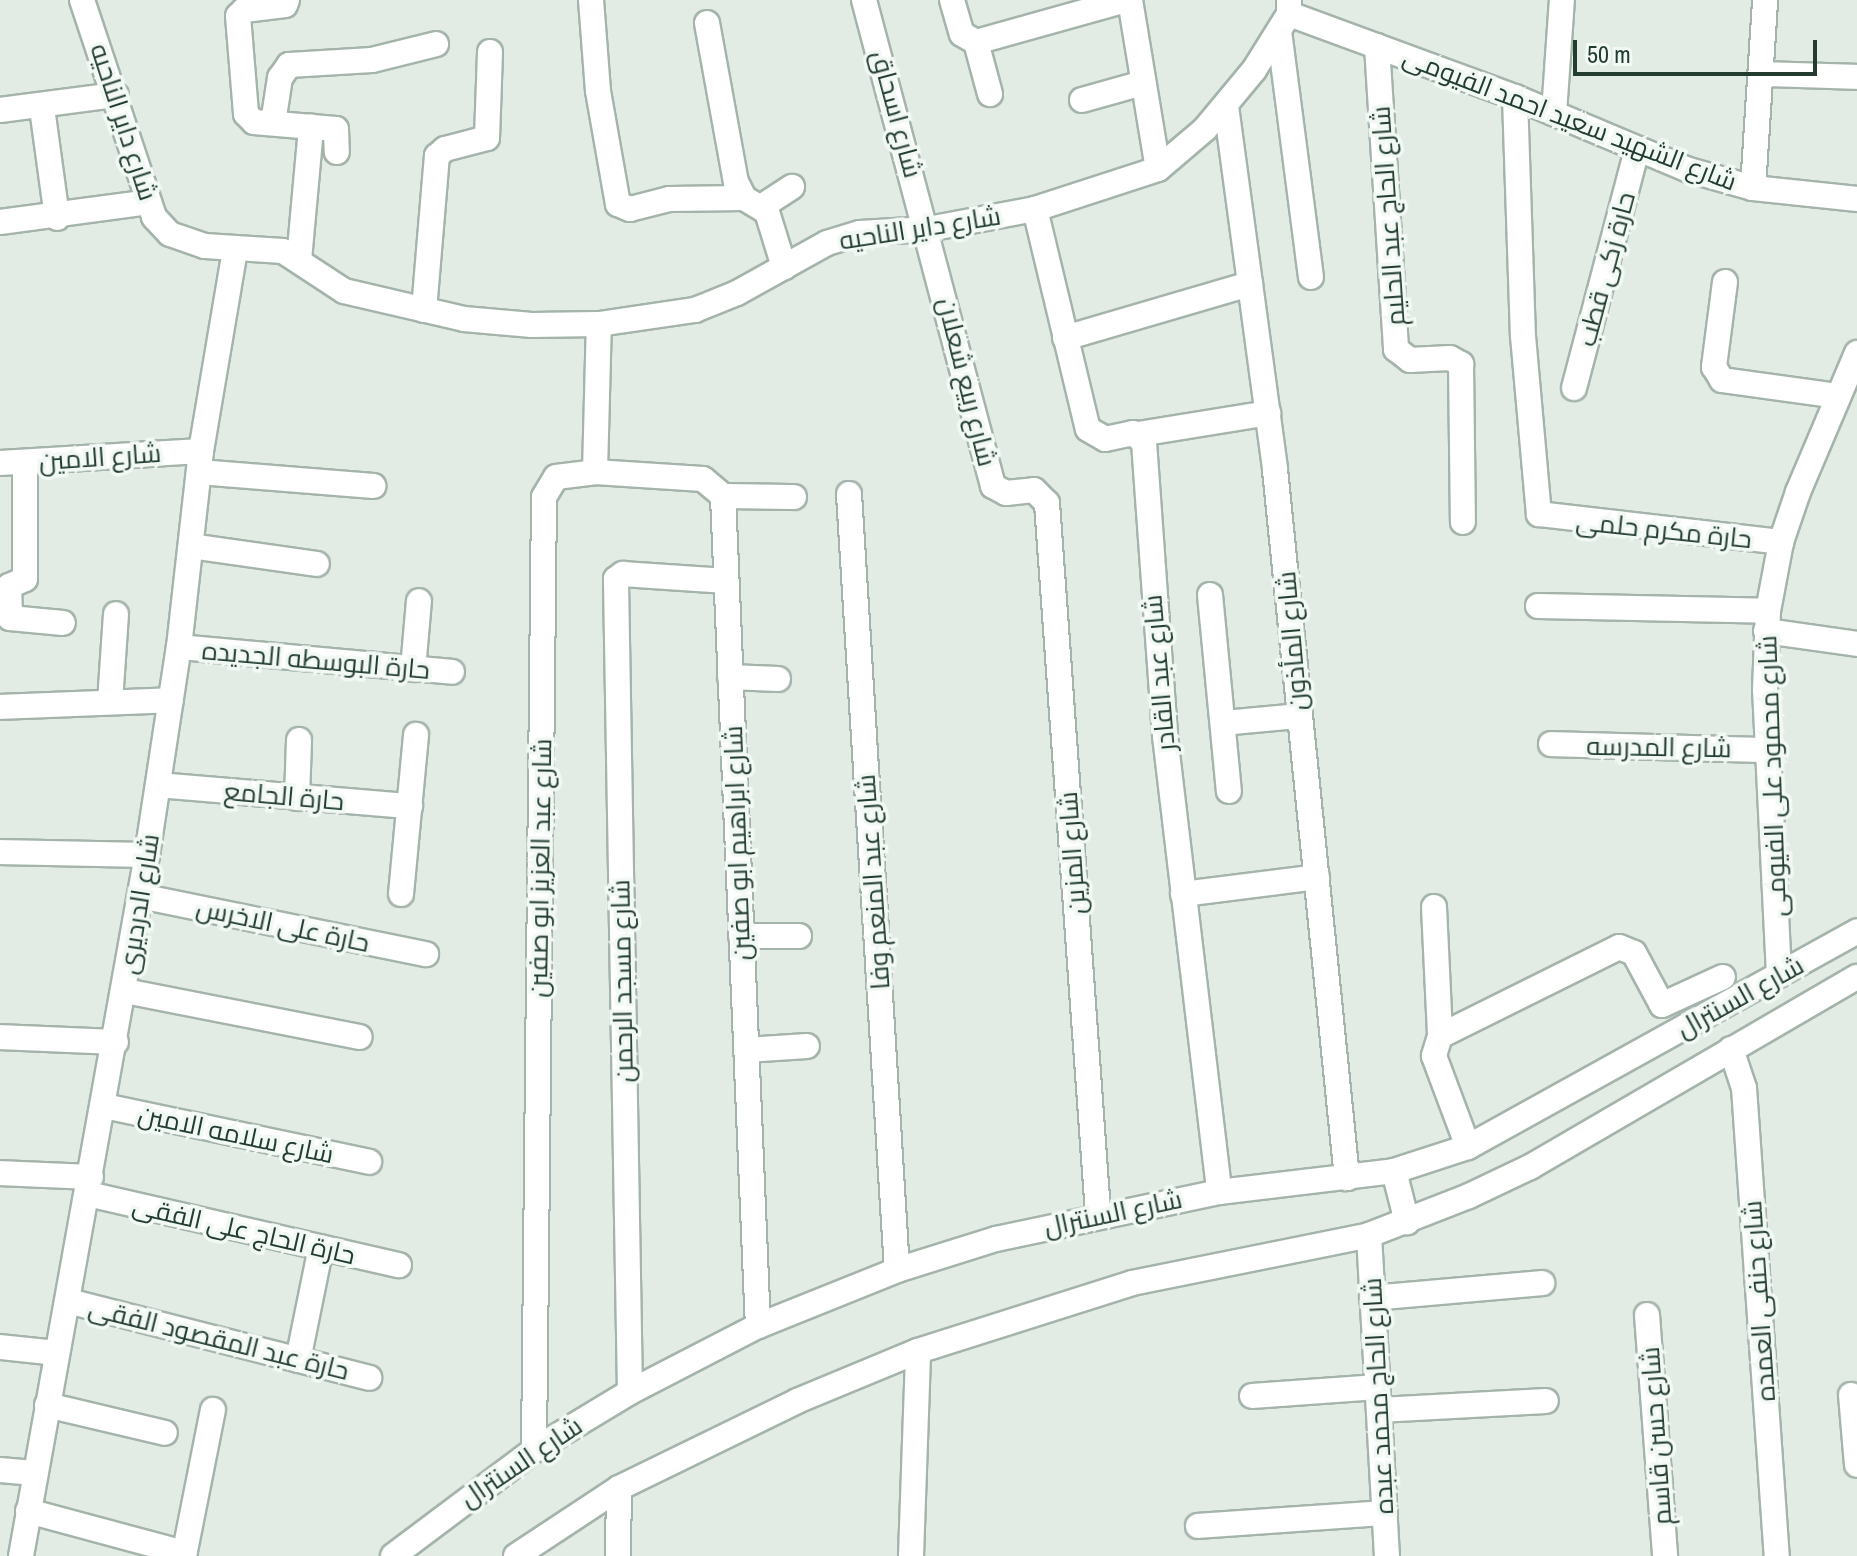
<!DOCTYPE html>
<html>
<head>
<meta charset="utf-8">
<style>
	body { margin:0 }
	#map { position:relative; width:1857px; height:1556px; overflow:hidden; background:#e2ece5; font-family:"Archivo Narrow",Cairo,sans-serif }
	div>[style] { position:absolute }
	.roads { filter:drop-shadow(2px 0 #a5b4ab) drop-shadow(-2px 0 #a5b4ab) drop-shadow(0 2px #a5b4ab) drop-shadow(0 -2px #a5b4ab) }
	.minor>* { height:24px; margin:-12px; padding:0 12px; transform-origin:12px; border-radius:12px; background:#fff }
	span { translate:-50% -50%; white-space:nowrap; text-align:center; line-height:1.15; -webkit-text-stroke:7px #f2f8f4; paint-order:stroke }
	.street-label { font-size:26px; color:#223c30 }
	.scale { position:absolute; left:1573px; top:40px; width:244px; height:36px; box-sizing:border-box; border:4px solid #223c30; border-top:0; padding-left:10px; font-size:24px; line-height:28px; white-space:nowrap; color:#223c30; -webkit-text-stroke:6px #f2f8f4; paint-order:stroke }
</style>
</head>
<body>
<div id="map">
	<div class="roads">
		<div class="minor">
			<div style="left:82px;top:0;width:229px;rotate:71.6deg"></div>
			<div style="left:154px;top:217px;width:23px;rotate:47deg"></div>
			<div style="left:170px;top:234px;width:37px;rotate:19deg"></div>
			<div style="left:205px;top:246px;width:78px;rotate:3.7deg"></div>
			<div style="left:283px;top:251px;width:73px;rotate:33.3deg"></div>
			<div style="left:344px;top:291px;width:123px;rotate:13.1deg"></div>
			<div style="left:464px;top:319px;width:68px;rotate:5deg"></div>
			<div style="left:532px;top:325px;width:67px;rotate:-0.9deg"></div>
			<div style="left:599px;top:324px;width:97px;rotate:-8.3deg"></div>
			<div style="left:695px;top:310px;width:45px;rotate:-22deg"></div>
			<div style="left:737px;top:293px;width:103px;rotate:-29.1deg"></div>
			<div style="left:827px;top:243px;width:34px;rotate:-17deg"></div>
			<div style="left:860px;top:233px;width:68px;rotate:-3.4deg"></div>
			<div style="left:928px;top:229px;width:109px;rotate:-10.6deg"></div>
			<div style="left:1035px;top:209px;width:129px;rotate:-18deg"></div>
			<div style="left:1158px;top:169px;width:62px;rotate:-40.4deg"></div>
			<div style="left:1205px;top:129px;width:77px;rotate:-50.3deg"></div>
			<div style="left:1254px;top:70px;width:66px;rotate:-58deg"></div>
			<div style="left:1289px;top:14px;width:14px;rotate:-90deg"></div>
			<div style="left:287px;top:0;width:5px;rotate:112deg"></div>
			<div style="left:285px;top:5px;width:41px;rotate:173deg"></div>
			<div style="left:244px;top:10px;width:8px;rotate:135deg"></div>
			<div style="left:238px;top:16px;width:98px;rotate:85.3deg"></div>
			<div style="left:246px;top:114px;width:11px;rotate:45deg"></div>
			<div style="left:254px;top:122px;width:82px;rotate:4.9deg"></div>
			<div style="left:336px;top:129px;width:23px;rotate:88deg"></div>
			<div style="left:591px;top:0;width:91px;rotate:85.6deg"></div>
			<div style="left:598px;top:91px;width:115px;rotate:80deg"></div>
			<div style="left:618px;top:204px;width:13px;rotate:23deg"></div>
			<div style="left:630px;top:209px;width:40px;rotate:-14.4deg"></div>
			<div style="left:669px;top:199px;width:75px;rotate:-0.8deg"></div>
			<div style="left:864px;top:0;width:503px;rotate:75.13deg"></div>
			<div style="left:993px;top:486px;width:15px;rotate:28deg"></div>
			<div style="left:1006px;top:493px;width:28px;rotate:-6deg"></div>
			<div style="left:1034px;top:490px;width:18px;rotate:45deg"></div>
			<div style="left:1047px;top:503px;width:712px;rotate:85.89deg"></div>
			<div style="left:952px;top:0;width:35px;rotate:74deg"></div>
			<div style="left:962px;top:34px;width:16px;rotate:30deg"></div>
			<div style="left:976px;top:42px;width:156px;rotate:-15.6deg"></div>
			<div style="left:1130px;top:0;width:171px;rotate:80.6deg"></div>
			<div style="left:1289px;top:14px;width:241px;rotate:20.2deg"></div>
			<div style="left:1515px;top:97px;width:189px;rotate:22.8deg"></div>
			<div style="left:1689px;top:170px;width:66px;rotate:15.7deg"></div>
			<div style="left:1753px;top:188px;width:105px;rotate:6deg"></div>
			<div style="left:707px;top:23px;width:162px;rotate:79.7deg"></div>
			<div style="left:736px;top:182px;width:18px;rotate:63deg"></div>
			<div style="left:744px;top:198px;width:27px;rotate:31deg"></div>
			<div style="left:767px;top:212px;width:58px;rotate:72.8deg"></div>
			<div style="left:1279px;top:31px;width:248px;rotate:82.6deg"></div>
			<div style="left:976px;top:42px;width:54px;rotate:74.9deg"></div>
			<div style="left:1377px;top:46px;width:304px;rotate:86.4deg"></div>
			<div style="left:1396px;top:349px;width:18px;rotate:38deg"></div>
			<div style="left:1410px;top:360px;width:40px;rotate:-2.9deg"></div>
			<div style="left:1450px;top:358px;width:13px;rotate:29deg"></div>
			<div style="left:1461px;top:364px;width:158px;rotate:89.3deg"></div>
			<div style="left:1764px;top:74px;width:93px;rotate:1.8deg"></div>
			<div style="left:1515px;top:97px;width:239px;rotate:88.1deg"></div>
			<div style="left:1523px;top:336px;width:179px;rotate:84.9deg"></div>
			<div style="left:1539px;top:514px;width:244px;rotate:6.6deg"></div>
			<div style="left:1082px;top:100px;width:63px;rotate:-15.6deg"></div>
			<div style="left:1226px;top:106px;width:367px;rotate:82.3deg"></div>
			<div style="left:1275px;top:470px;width:712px;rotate:84.19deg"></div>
			<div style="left:42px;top:108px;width:111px;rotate:82.2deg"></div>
			<div style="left:0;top:110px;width:117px;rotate:-7.4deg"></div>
			<div style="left:1554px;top:113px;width:113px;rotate:-86deg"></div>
			<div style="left:273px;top:123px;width:46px;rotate:-81.2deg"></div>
			<div style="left:280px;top:78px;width:16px;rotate:-55deg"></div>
			<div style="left:289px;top:65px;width:83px;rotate:-3.4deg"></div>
			<div style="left:372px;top:60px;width:66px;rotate:-14deg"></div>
			<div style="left:1753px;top:188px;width:188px;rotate:-86.3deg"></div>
			<div style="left:761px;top:207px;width:37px;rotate:-33deg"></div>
			<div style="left:1035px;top:209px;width:226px;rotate:76.5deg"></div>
			<div style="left:1088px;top:429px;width:20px;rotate:30deg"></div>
			<div style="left:1105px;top:439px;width:29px;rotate:-12deg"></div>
			<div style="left:1133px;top:433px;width:14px;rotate:39deg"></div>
			<div style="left:1144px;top:442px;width:295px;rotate:85.9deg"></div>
			<div style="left:1165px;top:736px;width:459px;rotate:83.2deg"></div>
			<div style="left:0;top:222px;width:150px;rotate:-7.6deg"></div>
			<div style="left:299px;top:260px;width:134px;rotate:-84.8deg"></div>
			<div style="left:1725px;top:282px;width:86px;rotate:97.4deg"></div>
			<div style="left:1714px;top:367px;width:15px;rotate:58deg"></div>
			<div style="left:1722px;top:380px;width:117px;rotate:7.9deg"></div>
			<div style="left:424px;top:310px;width:155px;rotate:-85.2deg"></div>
			<div style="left:437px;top:156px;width:11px;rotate:-41deg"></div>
			<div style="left:445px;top:149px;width:43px;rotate:-14.7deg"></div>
			<div style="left:487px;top:138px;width:86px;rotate:-88deg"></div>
			<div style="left:1065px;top:338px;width:193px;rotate:-16.3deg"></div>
			<div style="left:1574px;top:388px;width:246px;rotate:-75.2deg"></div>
			<div style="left:1139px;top:434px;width:131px;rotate:-9.2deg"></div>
			<div style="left:25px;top:462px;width:117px;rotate:90deg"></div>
			<div style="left:25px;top:579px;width:17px;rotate:156deg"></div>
			<div style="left:9px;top:586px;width:32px;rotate:88deg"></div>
			<div style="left:10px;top:618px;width:53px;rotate:5.4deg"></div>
			<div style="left:0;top:463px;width:201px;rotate:-3.4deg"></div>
			<div style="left:199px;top:472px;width:175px;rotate:4.6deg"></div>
			<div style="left:595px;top:472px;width:108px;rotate:3.7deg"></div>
			<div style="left:703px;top:479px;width:26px;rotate:40deg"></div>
			<div style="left:723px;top:496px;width:831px;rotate:87.59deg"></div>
			<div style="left:849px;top:494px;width:777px;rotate:86.46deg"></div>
			<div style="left:723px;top:496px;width:71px;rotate:0.8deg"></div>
			<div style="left:191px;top:546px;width:127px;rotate:8.1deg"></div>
			<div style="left:1210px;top:595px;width:197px;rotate:84.5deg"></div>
			<div style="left:1538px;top:606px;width:230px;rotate:1.2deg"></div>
			<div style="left:1766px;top:631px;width:92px;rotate:8.1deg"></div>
			<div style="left:179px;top:647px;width:274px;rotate:5.2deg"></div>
			<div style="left:413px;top:669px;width:68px;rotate:-85deg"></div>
			<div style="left:730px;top:677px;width:48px;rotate:2.4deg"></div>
			<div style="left:110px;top:702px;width:88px;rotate:-86.1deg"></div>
			<div style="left:0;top:707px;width:171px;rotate:-2.3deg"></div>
			<div style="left:1223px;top:723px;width:76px;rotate:-5.3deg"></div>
			<div style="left:1551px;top:744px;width:217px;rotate:1.6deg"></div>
			<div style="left:158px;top:785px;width:253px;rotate:4.8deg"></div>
			<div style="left:297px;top:798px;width:58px;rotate:-88deg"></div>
			<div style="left:0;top:852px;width:147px;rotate:1.2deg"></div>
			<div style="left:401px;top:894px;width:160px;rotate:-84.6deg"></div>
			<div style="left:1183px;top:894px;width:135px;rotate:-7.2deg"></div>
			<div style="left:140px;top:896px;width:292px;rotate:11.5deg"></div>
			<div style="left:1434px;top:907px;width:129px;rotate:87.3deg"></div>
			<div style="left:1440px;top:1036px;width:21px;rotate:107deg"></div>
			<div style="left:1434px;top:1056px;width:97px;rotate:69.5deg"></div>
			<div style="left:741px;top:936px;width:58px"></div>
			<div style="left:1779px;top:975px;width:285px;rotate:-92.8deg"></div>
			<div style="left:1765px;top:690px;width:79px;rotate:-87.8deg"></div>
			<div style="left:1768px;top:611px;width:70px;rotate:-79.3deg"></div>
			<div style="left:1781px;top:542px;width:53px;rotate:-71.2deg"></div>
			<div style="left:1798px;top:492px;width:151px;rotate:-67deg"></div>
			<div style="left:125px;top:991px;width:239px;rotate:11.1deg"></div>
			<div style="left:1440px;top:1036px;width:200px;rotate:-26.4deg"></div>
			<div style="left:1619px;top:947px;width:16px;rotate:22deg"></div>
			<div style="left:1634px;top:953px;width:59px;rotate:61.7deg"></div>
			<div style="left:1662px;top:1005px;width:67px;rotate:-24.7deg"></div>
			<div style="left:0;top:1037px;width:116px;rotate:2.5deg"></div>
			<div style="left:1731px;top:1049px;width:41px;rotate:71.6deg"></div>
			<div style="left:1744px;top:1088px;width:469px;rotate:86deg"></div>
			<div style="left:746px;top:1050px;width:61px;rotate:-3.8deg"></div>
			<div style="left:104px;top:1106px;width:271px;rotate:11.9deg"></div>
			<div style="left:1394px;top:1171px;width:53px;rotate:75.7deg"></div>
			<div style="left:0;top:1173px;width:91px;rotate:2.5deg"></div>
			<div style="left:88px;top:1194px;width:319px;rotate:12.9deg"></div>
			<div style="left:1369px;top:1235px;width:322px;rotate:86.8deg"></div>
			<div style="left:1372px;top:1298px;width:171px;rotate:-5deg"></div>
			<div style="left:68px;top:1301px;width:311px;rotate:14.3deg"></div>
			<div style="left:1647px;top:1315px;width:242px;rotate:85.7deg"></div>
			<div style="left:0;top:1347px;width:57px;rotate:6deg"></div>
			<div style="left:298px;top:1360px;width:115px;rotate:-78.5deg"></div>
			<div style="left:630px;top:1392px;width:813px;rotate:-90.99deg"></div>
			<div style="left:616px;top:579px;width:9px;rotate:-36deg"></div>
			<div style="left:623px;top:574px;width:103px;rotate:3.9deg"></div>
			<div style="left:1851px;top:1395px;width:70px;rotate:85.1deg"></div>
			<div style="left:1252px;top:1396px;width:126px;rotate:-4.1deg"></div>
			<div style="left:47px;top:1405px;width:121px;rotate:13.3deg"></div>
			<div style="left:1379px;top:1410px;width:167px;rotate:-3.1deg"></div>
			<div style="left:534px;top:1450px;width:953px;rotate:-89.4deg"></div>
			<div style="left:544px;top:497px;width:23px;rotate:-59deg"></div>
			<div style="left:556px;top:477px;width:39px;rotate:-7deg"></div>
			<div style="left:595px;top:472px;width:148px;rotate:-88.5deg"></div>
			<div style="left:0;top:1470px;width:34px;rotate:5deg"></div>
			<div style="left:28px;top:1511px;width:162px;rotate:15.1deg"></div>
			<div style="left:1198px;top:1526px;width:187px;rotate:-4deg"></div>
			<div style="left:21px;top:1556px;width:712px;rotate:-79.81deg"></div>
			<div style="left:147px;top:855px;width:210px;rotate:-81.3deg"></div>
			<div style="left:179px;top:647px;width:197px;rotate:-83.6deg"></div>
			<div style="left:201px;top:451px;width:205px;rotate:-80.4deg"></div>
			<div style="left:184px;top:1556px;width:149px;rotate:-78.8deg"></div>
			<div style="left:393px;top:1556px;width:176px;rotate:-36.9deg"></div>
			<div style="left:534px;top:1450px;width:112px;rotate:-31.1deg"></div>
			<div style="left:630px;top:1392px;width:144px;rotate:-27.3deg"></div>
			<div style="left:758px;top:1326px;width:150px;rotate:-21.9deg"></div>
			<div style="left:897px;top:1270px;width:104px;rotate:-17.4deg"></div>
			<div style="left:996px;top:1239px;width:228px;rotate:-11.9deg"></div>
			<div style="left:1219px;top:1192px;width:176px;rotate:-6.8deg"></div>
			<div style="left:1394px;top:1171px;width:78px;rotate:-18deg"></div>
			<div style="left:1468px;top:1147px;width:445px;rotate:-29deg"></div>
			<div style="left:516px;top:1556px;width:123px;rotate:-33.4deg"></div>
			<div style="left:619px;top:1488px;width:198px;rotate:-26deg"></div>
			<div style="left:797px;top:1401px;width:131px;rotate:-22.5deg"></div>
			<div style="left:918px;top:1351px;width:225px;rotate:-17.6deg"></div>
			<div style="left:1132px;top:1283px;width:242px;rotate:-11.4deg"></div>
			<div style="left:1369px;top:1235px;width:107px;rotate:-21.3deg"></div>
			<div style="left:1469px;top:1196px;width:68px;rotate:-25.4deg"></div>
			<div style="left:1530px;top:1167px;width:378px;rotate:-30.2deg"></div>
			<div style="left:618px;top:1556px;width:68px;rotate:-89.2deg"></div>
			<div style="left:911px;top:1556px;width:205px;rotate:-88deg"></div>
		</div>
	</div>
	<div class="street-label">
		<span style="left:897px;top:114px;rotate:75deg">شارع اسحاق</span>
		<span style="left:1570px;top:119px;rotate:21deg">شارع الشهيد سعيد احمد الفيومى</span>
		<span style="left:124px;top:122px;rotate:72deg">شارع داير الناحيه</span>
		<span style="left:1388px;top:216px;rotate:-94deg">شارع الحاج عبد الحليم</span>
		<span style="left:920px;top:228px;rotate:-9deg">شارع داير الناحيه</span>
		<span style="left:1606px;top:269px;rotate:-75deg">حارة زكى قطب</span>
		<span style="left:967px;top:382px;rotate:76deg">شارع ربيع شعلان</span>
		<span style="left:100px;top:457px;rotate:-4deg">شارع الامين</span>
		<span style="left:1664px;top:530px;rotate:6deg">حارة مكرم حلمى</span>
		<span style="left:1292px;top:641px;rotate:-95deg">شارع المأذون</span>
		<span style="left:316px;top:660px;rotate:5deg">حارة البوسطه الجديده</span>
		<span style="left:1159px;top:673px;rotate:-95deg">شارع عبد القادر</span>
		<span style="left:1659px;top:747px;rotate:1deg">شارع المدرسه</span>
		<span style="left:1772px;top:776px;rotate:-92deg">شارع محمود على الفيومى</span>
		<span style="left:284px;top:796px;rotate:5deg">حارة الجامع</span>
		<span style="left:737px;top:843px;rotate:-92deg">شارع ابراهيم ابو صفين</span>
		<span style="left:1072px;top:853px;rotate:-94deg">شارع المزين</span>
		<span style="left:540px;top:868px;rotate:-89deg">شارع عبد العزيز ابو صفين</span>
		<span style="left:873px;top:882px;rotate:-94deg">شارع عبد المنعم وفا</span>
		<span style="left:139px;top:904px;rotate:-81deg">شارع الدرديرى</span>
		<span style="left:283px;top:925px;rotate:12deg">حارة على الاخرس</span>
		<span style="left:622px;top:981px;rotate:-91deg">شارع مسجد الرحمن</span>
		<span style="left:1740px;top:997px;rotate:-29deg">شارع السنترال</span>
		<span style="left:236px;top:1134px;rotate:12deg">شارع سلامه الامين</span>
		<span style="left:1113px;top:1213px;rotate:-12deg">شارع السنترال</span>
		<span style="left:244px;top:1230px;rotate:13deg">حارة الحاج على الفقى</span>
		<span style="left:1759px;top:1301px;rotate:-94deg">شارع حنفى العمده</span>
		<span style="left:219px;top:1339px;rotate:14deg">حارة عبد المقصود الفقى</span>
		<span style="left:1378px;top:1396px;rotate:-93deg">شارع الحاج محمد عبده</span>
		<span style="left:1656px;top:1436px;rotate:-94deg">شارع حسن قاسم</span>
		<span style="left:521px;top:1462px;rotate:-34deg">شارع السنترال</span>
	</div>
	<div class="scale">50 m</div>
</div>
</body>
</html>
